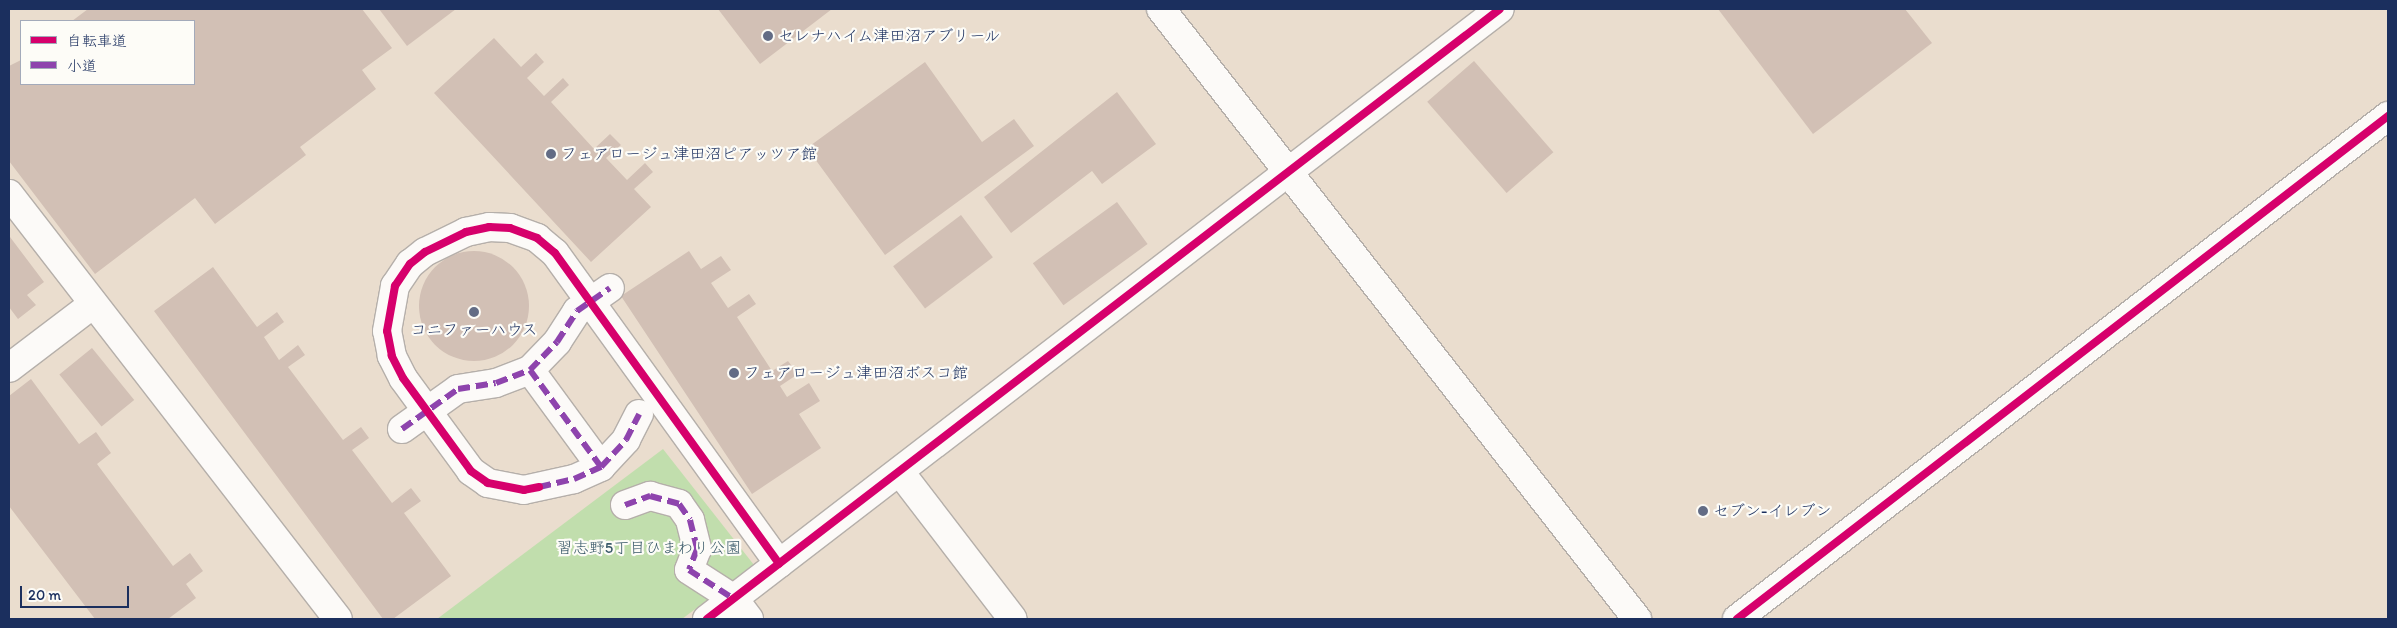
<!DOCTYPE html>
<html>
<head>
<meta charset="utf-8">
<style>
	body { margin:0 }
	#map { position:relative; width:2397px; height:628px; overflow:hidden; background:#eaddce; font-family:Itim,"Klee One",sans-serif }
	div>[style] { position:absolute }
	.green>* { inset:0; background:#c1dead }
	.building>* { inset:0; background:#d2c0b5; transform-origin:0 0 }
	.round { border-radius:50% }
	.roads { filter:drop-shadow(1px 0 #b5afaa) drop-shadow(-1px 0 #b5afaa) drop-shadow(0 1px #b5afaa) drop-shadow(0 -1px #b5afaa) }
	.minor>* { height:28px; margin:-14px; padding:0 14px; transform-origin:14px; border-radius:14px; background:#fcfaf8 }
	.quiet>* { height:6px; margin-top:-3px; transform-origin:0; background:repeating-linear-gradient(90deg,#8e44ad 0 12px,transparent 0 18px) }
	.cycleway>* { height:8px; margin:-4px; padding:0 4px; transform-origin:4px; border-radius:4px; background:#d6006c }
	.dots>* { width:14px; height:14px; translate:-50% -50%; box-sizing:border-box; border:2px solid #fdfcf7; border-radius:50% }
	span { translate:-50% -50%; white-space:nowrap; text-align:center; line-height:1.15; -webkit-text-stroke:4.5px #fdfcf7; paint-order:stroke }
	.poi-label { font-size:16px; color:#1b2f5e }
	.left { translate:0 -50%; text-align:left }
	.park-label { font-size:16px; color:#3c5b6b }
	.frame { position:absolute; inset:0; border:10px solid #1b2f5e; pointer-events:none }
	.legend { position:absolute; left:20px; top:20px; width:175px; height:65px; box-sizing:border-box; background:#fdfcf7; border:1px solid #a3aaba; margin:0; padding:6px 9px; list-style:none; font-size:15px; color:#1b2f5e }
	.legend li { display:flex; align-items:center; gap:10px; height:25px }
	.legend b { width:25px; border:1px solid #a3aaba }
	.scale { position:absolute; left:20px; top:586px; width:109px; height:22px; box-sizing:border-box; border:2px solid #1b2f5e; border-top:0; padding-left:6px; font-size:15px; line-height:18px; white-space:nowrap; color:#1b2f5e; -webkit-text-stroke:4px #fdfcf7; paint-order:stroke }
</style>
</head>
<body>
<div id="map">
	<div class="green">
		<div style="clip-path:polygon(663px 449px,754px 565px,682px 619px,437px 619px)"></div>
	</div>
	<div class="building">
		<div style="clip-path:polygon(88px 9px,362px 9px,392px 48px,362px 70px,376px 89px,300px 147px,306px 155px,215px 224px,195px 198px,95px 274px,9px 161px,9px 66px,21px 60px,21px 84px,194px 84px,194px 21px,72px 21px)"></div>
		<div style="clip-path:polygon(379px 9px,456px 9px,407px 46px)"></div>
		<div style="clip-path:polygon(718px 9px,832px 9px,760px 64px)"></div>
		<div style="clip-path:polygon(1718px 9px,1905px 9px,1932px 43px,1813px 134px)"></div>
		<div style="clip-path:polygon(494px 38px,521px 67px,536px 53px,544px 62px,527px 78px,544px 96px,563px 78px,569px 85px,551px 102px,594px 149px,610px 134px,621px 145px,606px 158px,627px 180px,645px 163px,653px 172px,634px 189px,651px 207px,591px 262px,434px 93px)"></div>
		<div style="left:1474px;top:61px;width:121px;height:62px;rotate:49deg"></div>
		<div style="clip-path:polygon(925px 62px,982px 142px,1014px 119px,1034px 146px,885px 255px,807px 148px)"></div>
		<div style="clip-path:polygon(1117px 92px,1156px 144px,1102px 184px,1092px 171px,1011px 233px,984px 197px)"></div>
		<div style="left:1117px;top:202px;width:52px;height:104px;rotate:54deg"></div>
		<div style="left:961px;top:215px;width:53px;height:85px;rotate:53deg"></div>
		<div style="clip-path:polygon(10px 237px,44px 282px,27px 295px,36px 305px,18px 319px,9px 307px)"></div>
		<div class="round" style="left:419px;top:251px;width:110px;height:110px"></div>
		<div style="clip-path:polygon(689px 251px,701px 269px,721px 256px,731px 270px,711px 283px,728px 308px,749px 294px,756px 304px,737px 317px,772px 371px,788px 361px,798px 374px,780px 386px,787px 397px,809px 383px,820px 401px,799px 414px,821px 448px,752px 494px,621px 296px)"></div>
		<div style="clip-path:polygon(213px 267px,257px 327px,277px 312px,284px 322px,264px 337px,279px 360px,298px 345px,305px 355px,288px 367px,343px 440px,361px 427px,369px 438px,352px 450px,392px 503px,411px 488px,421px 501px,404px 513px,451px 576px,393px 619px,383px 619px,154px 311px)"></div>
		<div style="left:92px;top:348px;width:67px;height:42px;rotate:51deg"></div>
		<div style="clip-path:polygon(31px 379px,79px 444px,96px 432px,111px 453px,97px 464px,173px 566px,190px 553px,203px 571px,186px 584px,196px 598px,168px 619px,95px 619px,9px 506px,9px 396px)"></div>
	</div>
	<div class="roads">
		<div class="minor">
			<div style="left:1161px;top:9px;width:774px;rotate:52.03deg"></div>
			<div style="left:9px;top:194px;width:537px;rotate:52.26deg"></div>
			<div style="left:9px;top:368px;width:106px;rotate:-37.3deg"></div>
			<div style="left:530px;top:370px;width:120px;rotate:53.8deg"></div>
			<div style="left:639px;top:414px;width:29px;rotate:117deg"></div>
			<div style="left:626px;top:440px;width:37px;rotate:133deg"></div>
			<div style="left:601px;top:467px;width:30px;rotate:156deg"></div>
			<div style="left:574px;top:479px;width:51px;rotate:167.6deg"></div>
			<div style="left:524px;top:490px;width:37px;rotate:-169deg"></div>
			<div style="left:488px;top:483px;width:21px;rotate:-145deg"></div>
			<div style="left:471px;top:471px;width:115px;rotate:-126.2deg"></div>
			<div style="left:403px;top:378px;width:25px;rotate:-117deg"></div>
			<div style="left:392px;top:356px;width:25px;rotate:-101deg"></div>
			<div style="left:387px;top:331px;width:46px;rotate:-79.9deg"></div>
			<div style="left:395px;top:286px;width:27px;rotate:-56deg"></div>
			<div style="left:410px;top:264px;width:19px;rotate:-39deg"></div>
			<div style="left:425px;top:252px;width:46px;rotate:-26deg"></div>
			<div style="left:466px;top:232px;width:24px;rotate:-12deg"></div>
			<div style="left:489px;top:227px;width:21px;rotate:3deg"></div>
			<div style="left:510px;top:228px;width:29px;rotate:20deg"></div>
			<div style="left:537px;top:238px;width:23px;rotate:40deg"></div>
			<div style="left:555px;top:253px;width:383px;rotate:54.2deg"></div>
			<div style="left:402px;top:429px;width:69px;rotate:-35.5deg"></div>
			<div style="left:458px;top:389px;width:38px;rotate:-9deg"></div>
			<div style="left:496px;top:383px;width:36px;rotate:-21deg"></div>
			<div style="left:530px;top:370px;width:39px;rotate:-46deg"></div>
			<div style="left:557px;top:342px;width:37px;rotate:-57deg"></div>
			<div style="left:577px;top:311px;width:40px;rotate:-34.9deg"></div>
			<div style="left:900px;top:472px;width:185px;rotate:52.5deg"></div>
			<div style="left:625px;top:505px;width:27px;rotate:-20deg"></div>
			<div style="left:650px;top:496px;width:30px;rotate:15deg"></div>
			<div style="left:679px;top:504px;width:19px;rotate:55deg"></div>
			<div style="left:690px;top:520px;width:30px;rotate:76deg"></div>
			<div style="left:697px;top:549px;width:22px;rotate:111deg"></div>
			<div style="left:689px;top:570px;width:54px;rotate:32.8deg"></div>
			<div style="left:734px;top:599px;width:25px;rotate:53deg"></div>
			<div style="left:707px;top:619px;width:1000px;rotate:-37.57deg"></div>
			<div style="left:1737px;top:619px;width:823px;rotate:-37.69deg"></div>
		</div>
	</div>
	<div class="quiet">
		<div style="left:530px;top:370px;width:120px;rotate:53.8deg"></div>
		<div style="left:402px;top:429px;width:69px;rotate:-35.5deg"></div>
		<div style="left:458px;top:389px;width:38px;rotate:-9deg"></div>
		<div style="left:496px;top:383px;width:36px;rotate:-21deg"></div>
		<div style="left:530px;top:370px;width:39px;rotate:-46deg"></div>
		<div style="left:557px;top:342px;width:37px;rotate:-57deg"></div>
		<div style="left:577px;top:311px;width:40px;rotate:-34.9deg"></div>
		<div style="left:539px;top:487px;width:36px;rotate:-13deg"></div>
		<div style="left:574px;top:479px;width:30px;rotate:-24deg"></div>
		<div style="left:601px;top:467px;width:37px;rotate:-47deg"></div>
		<div style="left:626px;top:440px;width:29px;rotate:-63deg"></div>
		<div style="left:625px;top:505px;width:27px;rotate:-20deg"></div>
		<div style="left:650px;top:496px;width:30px;rotate:15deg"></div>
		<div style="left:679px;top:504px;width:19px;rotate:55deg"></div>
		<div style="left:690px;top:520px;width:30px;rotate:76deg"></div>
		<div style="left:697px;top:549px;width:22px;rotate:111deg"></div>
		<div style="left:689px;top:570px;width:54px;rotate:32.8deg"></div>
	</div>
	<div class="cycleway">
		<div style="left:539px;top:487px;width:15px;rotate:169deg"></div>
		<div style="left:524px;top:490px;width:37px;rotate:-169deg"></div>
		<div style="left:488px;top:483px;width:21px;rotate:-145deg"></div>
		<div style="left:471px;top:471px;width:115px;rotate:-126.2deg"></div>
		<div style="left:403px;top:378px;width:25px;rotate:-117deg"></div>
		<div style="left:392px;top:356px;width:25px;rotate:-101deg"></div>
		<div style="left:387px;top:331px;width:46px;rotate:-79.9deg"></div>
		<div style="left:395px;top:286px;width:27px;rotate:-56deg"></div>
		<div style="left:410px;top:264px;width:19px;rotate:-39deg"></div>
		<div style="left:425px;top:252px;width:46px;rotate:-26deg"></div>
		<div style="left:466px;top:232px;width:24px;rotate:-12deg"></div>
		<div style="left:489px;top:227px;width:21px;rotate:3deg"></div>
		<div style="left:510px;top:228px;width:29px;rotate:20deg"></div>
		<div style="left:537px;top:238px;width:23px;rotate:40deg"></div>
		<div style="left:555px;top:253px;width:383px;rotate:54.2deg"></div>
		<div style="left:707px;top:619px;width:1000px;rotate:-37.57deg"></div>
		<div style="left:1737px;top:619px;width:823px;rotate:-37.69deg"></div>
	</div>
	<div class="dots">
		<div style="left:768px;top:36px;background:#636c85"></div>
		<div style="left:551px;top:154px;background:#636c85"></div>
		<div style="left:474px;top:312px;background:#636c85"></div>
		<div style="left:734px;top:373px;background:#636c85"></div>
		<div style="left:1703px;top:511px;background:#636c85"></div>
	</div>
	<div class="poi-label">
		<span class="left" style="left:778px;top:36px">セレナハイム津田沼アブリール</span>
		<span class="left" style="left:561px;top:154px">フェアロージュ津田沼ピアッツア館</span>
		<span style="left:474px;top:330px">コニファーハウス</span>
		<span class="left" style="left:744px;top:373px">フェアロージュ津田沼ボスコ館</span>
		<span class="left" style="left:1713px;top:511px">セブン-イレブン</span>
	</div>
	<div class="park-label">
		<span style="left:649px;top:548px">習志野5丁目ひまわり公園</span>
	</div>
	<div class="frame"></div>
	<ul class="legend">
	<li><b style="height:6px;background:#d6006c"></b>自転車道</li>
	<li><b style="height:6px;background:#8e44ad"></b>小道</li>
	</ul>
	<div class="scale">20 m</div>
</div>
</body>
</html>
